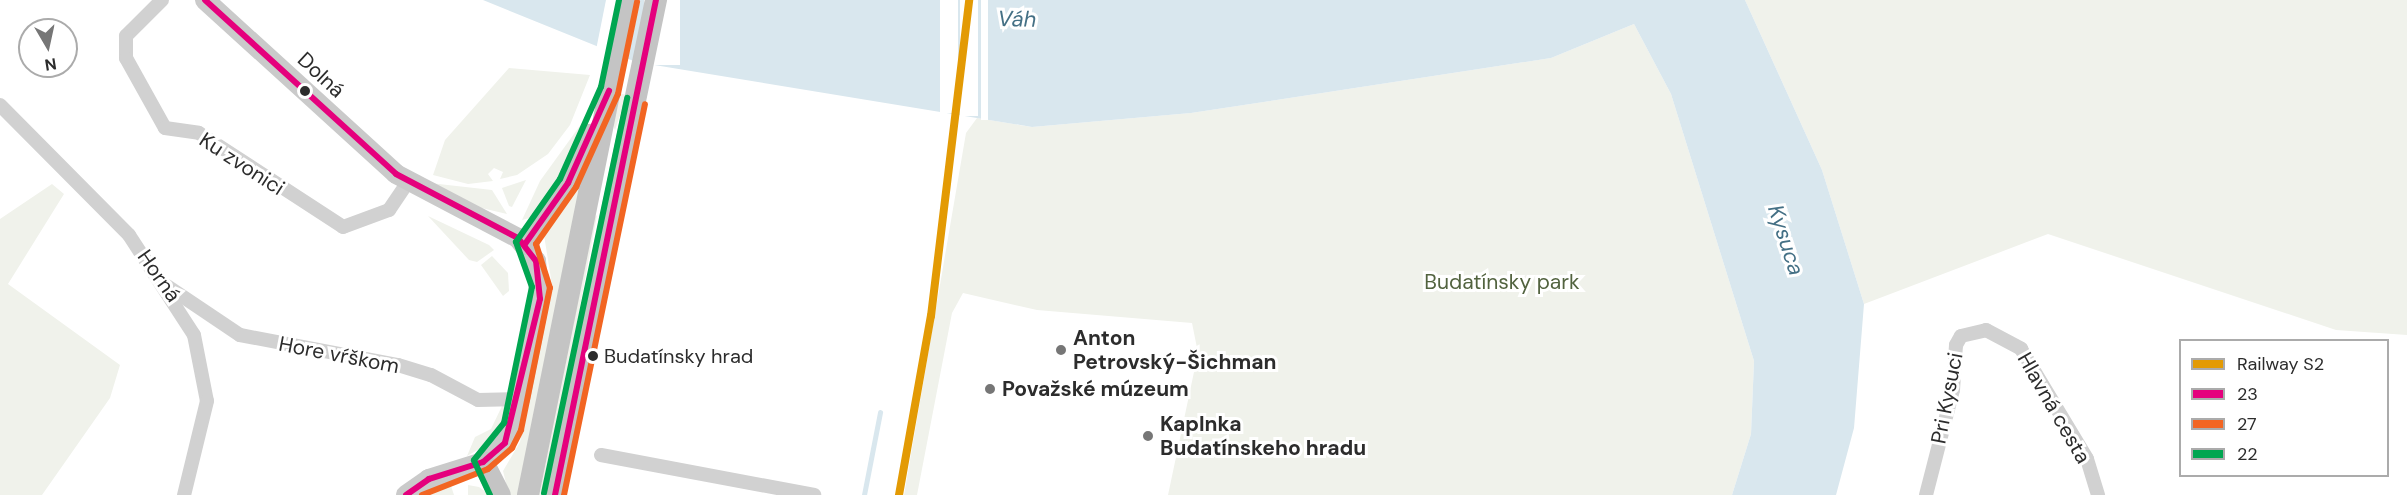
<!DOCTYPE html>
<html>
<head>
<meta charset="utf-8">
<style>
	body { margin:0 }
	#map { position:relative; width:2407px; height:495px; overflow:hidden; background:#fff; font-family:"DM Sans",sans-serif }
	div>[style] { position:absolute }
	.green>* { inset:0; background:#f0f2eb }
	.water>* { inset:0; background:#d9e7ee }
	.pier>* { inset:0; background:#fff; transform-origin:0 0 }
	.stream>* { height:4.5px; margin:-2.25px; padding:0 2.25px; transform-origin:2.25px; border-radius:2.25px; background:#d9e7ee }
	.street>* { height:14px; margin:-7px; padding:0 7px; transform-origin:7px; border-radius:7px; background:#d1d1d1 }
	.secondary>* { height:20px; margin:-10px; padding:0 10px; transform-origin:10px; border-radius:10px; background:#cacaca }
	.primary>* { height:22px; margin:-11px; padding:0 11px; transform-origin:11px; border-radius:11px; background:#c4c4c4 }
	.bus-1>* { height:6px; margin:-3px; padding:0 3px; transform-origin:3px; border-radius:3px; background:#e5007d }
	.bus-2>* { height:6px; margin:-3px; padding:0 3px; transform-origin:3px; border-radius:3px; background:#f26522 }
	.bus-3>* { height:6px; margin:-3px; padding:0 3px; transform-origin:3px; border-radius:3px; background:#00a651 }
	.rail-1>* { height:8px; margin:-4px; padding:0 4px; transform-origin:4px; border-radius:4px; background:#e39a04 }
	.dots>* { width:16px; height:16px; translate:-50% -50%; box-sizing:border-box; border:3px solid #fff; border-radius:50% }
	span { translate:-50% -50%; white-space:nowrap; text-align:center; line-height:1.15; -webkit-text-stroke:6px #fff; paint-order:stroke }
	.bus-label { font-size:20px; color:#2c2c2c }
	.left { translate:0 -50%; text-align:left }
	.street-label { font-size:21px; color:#2c2c2c }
	.park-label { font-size:21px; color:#52633f }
	.poi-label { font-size:21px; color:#2c2c2c; font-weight:700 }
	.water-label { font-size:22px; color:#447085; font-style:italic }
	.legend { position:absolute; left:2179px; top:339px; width:210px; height:138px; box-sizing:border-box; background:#fff; border:2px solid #ababab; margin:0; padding:8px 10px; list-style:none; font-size:18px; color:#2c2c2c }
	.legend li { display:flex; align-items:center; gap:12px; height:30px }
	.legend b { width:30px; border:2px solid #ababab }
	.north { position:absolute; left:18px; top:18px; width:60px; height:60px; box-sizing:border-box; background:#fff; border:2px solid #ababab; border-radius:50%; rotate:171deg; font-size:16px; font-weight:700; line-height:24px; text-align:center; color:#2c2c2c }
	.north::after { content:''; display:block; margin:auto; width:21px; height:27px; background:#767676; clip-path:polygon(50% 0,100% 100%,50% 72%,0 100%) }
</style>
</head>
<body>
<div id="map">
	<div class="green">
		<div style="clip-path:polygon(1745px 0,2407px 0,2407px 335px,2336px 330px,2048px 234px,1864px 304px,1822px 170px)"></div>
		<div style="clip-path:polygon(1634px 24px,1671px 94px,1754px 361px,1751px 434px,1732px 495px,1168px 495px,1198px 353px,1192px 323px,1037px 310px,963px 293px,952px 313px,917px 495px,904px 495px,966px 133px,977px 118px,1032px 127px,1191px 113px,1551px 58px)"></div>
		<div style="clip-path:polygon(509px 68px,590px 75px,570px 125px,548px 154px,517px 175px,500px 179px,503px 172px,494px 168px,488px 174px,493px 181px,468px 184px,433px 175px,445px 140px)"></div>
		<div style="clip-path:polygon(618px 93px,627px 95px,615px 130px,612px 123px)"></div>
		<div style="clip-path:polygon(592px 109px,577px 149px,537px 216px,522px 220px,540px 181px)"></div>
		<div style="clip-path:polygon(526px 180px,512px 207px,509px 206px,502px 188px)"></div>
		<div style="clip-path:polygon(430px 183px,492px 190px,507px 214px,473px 206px)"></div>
		<div style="clip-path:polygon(581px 183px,518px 495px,509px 495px,503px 471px,520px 442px,552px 285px,544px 235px)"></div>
		<div style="clip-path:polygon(52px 184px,64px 194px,8px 284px,120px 365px,110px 398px,42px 495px,0 495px,0 219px)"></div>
		<div style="clip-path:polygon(597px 215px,545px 495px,538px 495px,595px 217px)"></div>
		<div style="clip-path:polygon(428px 216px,489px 245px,494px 250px,477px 262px,469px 260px)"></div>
		<div style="clip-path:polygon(492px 256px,508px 273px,509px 291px,503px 296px,481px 265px)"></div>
		<div style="clip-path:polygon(508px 404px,498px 438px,467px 456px,475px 437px,491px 429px,502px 406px)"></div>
		<div style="clip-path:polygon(468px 485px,479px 487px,490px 495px,468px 495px)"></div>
		<div style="clip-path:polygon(451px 486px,454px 495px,427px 495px,439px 489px)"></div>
	</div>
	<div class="water">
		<div style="clip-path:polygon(483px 0,1745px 0,1822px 170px,1864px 304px,1854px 428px,1836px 495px,1732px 495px,1751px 434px,1754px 361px,1671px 94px,1634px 24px,1551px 58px,1191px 113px,1032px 127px,636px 62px)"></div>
	</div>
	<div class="pier">
		<div style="clip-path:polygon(606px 0,640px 0,627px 62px,596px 50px)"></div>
		<div style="left:644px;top:0;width:36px;height:65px"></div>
		<div style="left:940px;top:0;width:18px;height:113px"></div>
		<div style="left:960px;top:0;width:18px;height:116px"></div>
		<div style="left:981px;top:0;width:7px;height:120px"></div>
	</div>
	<div class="stream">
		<div style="left:864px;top:495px;width:84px;rotate:-79deg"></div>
	</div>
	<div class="street">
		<div style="left:162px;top:0;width:51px;rotate:135deg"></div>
		<div style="left:126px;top:36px;width:22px;rotate:90deg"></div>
		<div style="left:126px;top:58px;width:80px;rotate:60.9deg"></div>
		<div style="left:165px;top:128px;width:34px;rotate:8deg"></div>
		<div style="left:199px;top:133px;width:172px;rotate:33.1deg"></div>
		<div style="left:343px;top:227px;width:49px;rotate:-20.3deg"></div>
		<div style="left:389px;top:210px;width:34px;rotate:-56deg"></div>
		<div style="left:0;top:105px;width:183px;rotate:45.2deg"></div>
		<div style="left:129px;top:235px;width:119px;rotate:57deg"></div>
		<div style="left:194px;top:335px;width:67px;rotate:78.9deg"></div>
		<div style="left:207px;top:401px;width:97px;rotate:103.7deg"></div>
		<div style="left:167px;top:286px;width:88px;rotate:33.9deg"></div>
		<div style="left:240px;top:335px;width:161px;rotate:10.8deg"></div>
		<div style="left:398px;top:365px;width:34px;rotate:17deg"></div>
		<div style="left:431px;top:375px;width:53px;rotate:28deg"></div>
		<div style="left:478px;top:400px;width:42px;rotate:-1.4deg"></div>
		<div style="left:601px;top:455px;width:217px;rotate:10.6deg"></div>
		<div style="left:1926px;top:495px;width:108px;rotate:-75.6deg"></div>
		<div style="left:1953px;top:390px;width:45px;rotate:-86.2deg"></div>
		<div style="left:1956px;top:345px;width:10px;rotate:-61deg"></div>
		<div style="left:1961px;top:336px;width:26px;rotate:-13deg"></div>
		<div style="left:1986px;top:330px;width:40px;rotate:28deg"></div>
		<div style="left:2021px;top:349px;width:128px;rotate:59deg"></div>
		<div style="left:2087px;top:459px;width:38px;rotate:73deg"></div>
	</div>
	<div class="secondary">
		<div style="left:205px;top:0;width:258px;rotate:42.3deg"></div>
		<div style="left:396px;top:174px;width:138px;rotate:27.7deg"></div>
		<div style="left:518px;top:238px;width:29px;rotate:52deg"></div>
		<div style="left:536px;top:261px;width:38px;rotate:84deg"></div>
		<div style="left:540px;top:299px;width:102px;rotate:101.3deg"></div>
		<div style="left:520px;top:399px;width:46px;rotate:108.8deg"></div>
		<div style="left:505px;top:443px;width:29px;rotate:139deg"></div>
		<div style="left:483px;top:462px;width:57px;rotate:162.5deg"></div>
		<div style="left:429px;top:479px;width:28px;rotate:145deg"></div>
	</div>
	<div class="primary">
		<div style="left:525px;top:244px;width:75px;rotate:-54.8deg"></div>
		<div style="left:568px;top:183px;width:53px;rotate:-65.4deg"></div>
		<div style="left:483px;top:462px;width:37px;rotate:63deg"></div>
		<div style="left:528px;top:495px;width:505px;rotate:-78.58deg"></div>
		<div style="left:553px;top:495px;width:506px;rotate:-78.25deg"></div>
	</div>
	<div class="bus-1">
		<div style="left:205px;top:0;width:258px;rotate:42.3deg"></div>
		<div style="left:396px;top:174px;width:138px;rotate:27.7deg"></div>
		<div style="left:518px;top:238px;width:29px;rotate:52deg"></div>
		<div style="left:536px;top:261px;width:38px;rotate:84deg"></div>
		<div style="left:540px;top:299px;width:148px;rotate:103.7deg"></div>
		<div style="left:505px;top:443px;width:29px;rotate:139deg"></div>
		<div style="left:483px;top:462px;width:57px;rotate:162.5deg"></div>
		<div style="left:429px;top:479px;width:28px;rotate:145deg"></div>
		<div style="left:525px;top:244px;width:75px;rotate:-54.8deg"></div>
		<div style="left:568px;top:183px;width:101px;rotate:-66deg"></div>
		<div style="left:555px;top:495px;width:505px;rotate:-78.47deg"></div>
	</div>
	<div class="bus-2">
		<div style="left:422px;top:495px;width:71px;rotate:-21.5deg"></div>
		<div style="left:488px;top:469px;width:32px;rotate:-41deg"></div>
		<div style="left:512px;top:448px;width:20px;rotate:-63deg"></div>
		<div style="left:521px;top:430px;width:145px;rotate:-78.5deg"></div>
		<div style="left:550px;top:288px;width:46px;rotate:-107.7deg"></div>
		<div style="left:536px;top:244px;width:70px;rotate:-54.9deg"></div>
		<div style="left:576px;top:187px;width:102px;rotate:-65.7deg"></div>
		<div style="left:618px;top:94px;width:94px;rotate:-78.3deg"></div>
		<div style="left:564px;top:495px;width:399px;rotate:-78.3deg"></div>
	</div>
	<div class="bus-3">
		<div style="left:544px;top:493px;width:404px;rotate:-78.1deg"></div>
		<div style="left:490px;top:495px;width:38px;rotate:-115deg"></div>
		<div style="left:474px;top:460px;width:48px;rotate:-51deg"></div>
		<div style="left:504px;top:423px;width:139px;rotate:-78.4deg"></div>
		<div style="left:532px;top:287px;width:48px;rotate:-109.6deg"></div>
		<div style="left:516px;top:242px;width:77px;rotate:-55.1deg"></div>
		<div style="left:560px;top:179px;width:101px;rotate:-66deg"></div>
		<div style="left:601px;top:87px;width:89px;rotate:-78.3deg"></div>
	</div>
	<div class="rail-1">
		<div style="left:899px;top:495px;width:182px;rotate:-79.9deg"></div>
		<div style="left:931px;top:316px;width:318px;rotate:-83.1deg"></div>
	</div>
	<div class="dots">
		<div style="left:305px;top:91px;background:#2c2c2c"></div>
		<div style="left:1061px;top:350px;background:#767676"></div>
		<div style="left:593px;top:356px;background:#2c2c2c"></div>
		<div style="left:990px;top:389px;background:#767676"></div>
		<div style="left:1148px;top:436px;background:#767676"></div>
	</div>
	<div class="bus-label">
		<span class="left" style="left:604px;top:356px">Budatínsky hrad</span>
	</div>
	<div class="street-label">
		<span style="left:321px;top:75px;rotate:43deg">Dolná</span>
		<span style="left:242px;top:164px;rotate:33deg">Ku zvonici</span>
		<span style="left:159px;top:276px;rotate:55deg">Horná</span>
		<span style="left:339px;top:355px;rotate:11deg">Hore vŕškom</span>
		<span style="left:1947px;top:398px;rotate:-79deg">Pri Kysuci</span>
		<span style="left:2054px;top:408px;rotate:60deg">Hlavná cesta</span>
	</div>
	<div class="park-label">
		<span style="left:1502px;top:282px">Budatínsky park</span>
	</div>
	<div class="poi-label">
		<span class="left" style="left:1073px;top:350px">Anton<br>Petrovský-Šichman</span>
		<span class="left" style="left:1002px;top:389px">Považské múzeum</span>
		<span class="left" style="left:1160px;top:436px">Kaplnka<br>Budatínskeho hradu</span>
	</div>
	<div class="water-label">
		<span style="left:1017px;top:19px;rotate:1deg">Váh</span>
		<span style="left:1786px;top:240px;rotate:72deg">Kysuca</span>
	</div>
	<ul class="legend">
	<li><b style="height:8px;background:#e39a04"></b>Railway S2</li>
	<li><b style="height:8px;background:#e5007d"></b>23</li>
	<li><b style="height:8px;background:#f26522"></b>27</li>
	<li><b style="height:8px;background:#00a651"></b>22</li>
	</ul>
	<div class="north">N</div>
</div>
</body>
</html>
